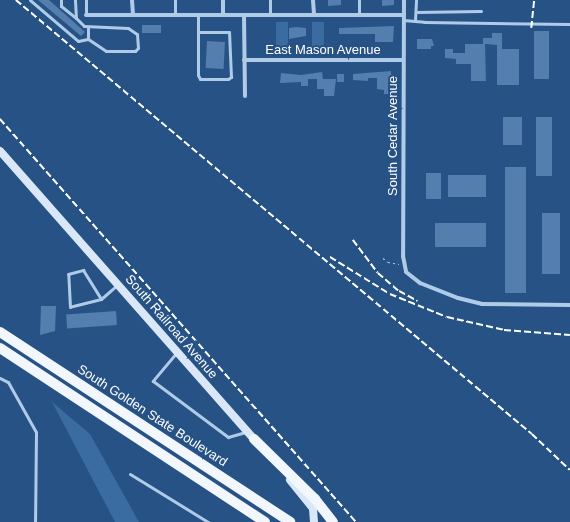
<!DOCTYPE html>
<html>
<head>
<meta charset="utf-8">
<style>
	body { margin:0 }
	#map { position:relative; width:570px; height:522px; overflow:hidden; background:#265285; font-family:Arial,sans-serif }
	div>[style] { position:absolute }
	.green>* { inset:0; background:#3b6ca1; transform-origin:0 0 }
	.building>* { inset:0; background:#537eae; transform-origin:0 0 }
	.path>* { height:1px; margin-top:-0.5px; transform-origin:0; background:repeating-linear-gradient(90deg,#b0cbe8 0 2px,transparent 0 5px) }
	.lane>* { height:3px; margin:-1.5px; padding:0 1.5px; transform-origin:1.5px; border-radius:1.5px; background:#b0cbe8 }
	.street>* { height:4px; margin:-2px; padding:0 2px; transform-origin:2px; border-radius:2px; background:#b0cbe8 }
	.secondary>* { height:8px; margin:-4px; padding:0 4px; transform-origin:4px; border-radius:4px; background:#dae7f7 }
	.primary>* { height:10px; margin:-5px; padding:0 5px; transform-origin:5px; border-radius:5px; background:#f2f7fe }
	.rail>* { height:1.5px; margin-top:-0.75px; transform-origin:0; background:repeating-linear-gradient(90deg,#fff 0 7px,transparent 0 10px) }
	span { translate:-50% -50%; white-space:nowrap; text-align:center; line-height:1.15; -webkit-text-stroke:4px #265285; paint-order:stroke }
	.street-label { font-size:13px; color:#fff }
</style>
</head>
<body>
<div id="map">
	<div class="green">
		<div style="left:276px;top:22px;width:12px;height:31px"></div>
		<div style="left:312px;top:22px;width:12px;height:31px"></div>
		<div style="clip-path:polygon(52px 402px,90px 434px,139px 522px,115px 522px)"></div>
	</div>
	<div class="building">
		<div style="clip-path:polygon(38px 0,49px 0,85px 32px,81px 36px)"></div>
		<div style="clip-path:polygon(328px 0,341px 0,341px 5px,328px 6px)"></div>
		<div style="clip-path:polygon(382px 0,394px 0,394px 5px,382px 6px)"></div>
		<div style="left:142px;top:25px;width:19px;height:8px"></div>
		<div style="clip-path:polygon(394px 26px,393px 42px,375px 42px,375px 34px,339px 34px,339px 28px)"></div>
		<div style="clip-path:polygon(296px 27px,306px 28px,306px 36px,289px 39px,289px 28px)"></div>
		<div style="left:534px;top:31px;width:15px;height:48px"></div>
		<div style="clip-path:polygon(492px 33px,502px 33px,502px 49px,519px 49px,519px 85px,497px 85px,497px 45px,485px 44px,486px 81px,471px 81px,471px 64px,456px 64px,456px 59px,445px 58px,445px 49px,453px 49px,453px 53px,465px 53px,465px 44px,483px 44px,483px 38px,492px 38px)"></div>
		<div style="clip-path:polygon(417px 39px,432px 39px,434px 46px,431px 46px,431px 49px,417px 49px)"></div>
		<div style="left:207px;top:41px;width:18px;height:27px;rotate:3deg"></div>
		<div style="clip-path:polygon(391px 71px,392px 94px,384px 94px,384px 90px,377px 89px,377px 78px,368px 78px,368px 81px,353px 80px,353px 74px)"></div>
		<div style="clip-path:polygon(322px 72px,323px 79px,336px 79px,334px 96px,324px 96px,324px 89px,317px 89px,317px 79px,308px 79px,308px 86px,301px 86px,301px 82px,280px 83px,281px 73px,301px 75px)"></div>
		<div style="left:337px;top:74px;width:7px;height:8px"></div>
		<div style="left:503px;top:117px;width:19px;height:28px"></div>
		<div style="left:536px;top:117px;width:16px;height:59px"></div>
		<div style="left:505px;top:167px;width:21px;height:126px"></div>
		<div style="left:426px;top:173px;width:15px;height:26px"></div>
		<div style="left:448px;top:175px;width:38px;height:22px"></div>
		<div style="left:542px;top:213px;width:18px;height:61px"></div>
		<div style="left:435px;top:223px;width:51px;height:24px"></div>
		<div style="clip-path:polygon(41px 306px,56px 306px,55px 331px,40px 335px)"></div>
		<div style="left:116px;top:311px;width:14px;height:50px;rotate:86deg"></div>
	</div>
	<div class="path">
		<div style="left:383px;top:258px;width:6px;rotate:39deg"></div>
		<div style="left:388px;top:262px;width:11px;rotate:10deg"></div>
	</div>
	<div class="lane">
		<div style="left:30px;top:0;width:63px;rotate:40.5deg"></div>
		<div style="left:78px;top:41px;width:10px;rotate:-11deg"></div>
		<div style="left:61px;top:0;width:6px;rotate:90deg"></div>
		<div style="left:61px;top:6px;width:19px;rotate:39deg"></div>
		<div style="left:75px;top:0;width:18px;rotate:87deg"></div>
		<div style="left:76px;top:18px;width:11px;rotate:45deg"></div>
		<div style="left:84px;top:26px;width:44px;rotate:2.6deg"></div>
		<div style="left:128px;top:28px;width:11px;rotate:34deg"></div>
		<div style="left:137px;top:34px;width:14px;rotate:86deg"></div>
		<div style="left:138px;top:48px;width:4px;rotate:135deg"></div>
		<div style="left:135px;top:51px;width:29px;rotate:180deg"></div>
		<div style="left:106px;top:51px;width:22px;rotate:-146deg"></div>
		<div style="left:88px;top:39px;width:11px;rotate:-90deg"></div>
		<div style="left:86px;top:0;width:15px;rotate:90deg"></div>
		<div style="left:270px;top:0;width:15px;rotate:90deg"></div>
		<div style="left:359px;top:0;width:15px;rotate:90deg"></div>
		<div style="left:416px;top:12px;width:65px;rotate:-0.9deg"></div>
		<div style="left:175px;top:15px;width:15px;rotate:-90deg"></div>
		<div style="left:198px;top:15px;width:60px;rotate:90deg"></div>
		<div style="left:198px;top:75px;width:4px;rotate:63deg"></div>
		<div style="left:200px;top:79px;width:28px"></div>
		<div style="left:228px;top:79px;width:4px;rotate:-34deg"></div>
		<div style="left:231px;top:77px;width:45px;rotate:-92.5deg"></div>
		<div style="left:229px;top:32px;width:31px;rotate:180deg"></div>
		<div style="left:403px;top:20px;width:21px;rotate:5deg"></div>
		<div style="left:424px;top:22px;width:146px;rotate:0.8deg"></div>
		<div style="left:415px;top:20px;width:20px;rotate:-87deg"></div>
		<div style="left:101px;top:299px;width:32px;rotate:166deg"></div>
		<div style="left:70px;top:307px;width:33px;rotate:-93deg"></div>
		<div style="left:68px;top:274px;width:16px;rotate:-15deg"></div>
		<div style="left:83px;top:270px;width:34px;rotate:58deg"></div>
		<div style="left:101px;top:299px;width:23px;rotate:-41deg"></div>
		<div style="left:177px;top:352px;width:38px;rotate:130deg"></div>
		<div style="left:153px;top:381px;width:94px;rotate:36.7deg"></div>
		<div style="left:228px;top:437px;width:19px;rotate:-16deg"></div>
		<div style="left:0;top:378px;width:9px;rotate:27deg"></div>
		<div style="left:8px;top:382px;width:57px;rotate:60.8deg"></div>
		<div style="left:36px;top:432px;width:90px;rotate:90.6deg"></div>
		<div style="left:130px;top:474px;width:92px;rotate:31.6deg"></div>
	</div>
	<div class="street">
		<div style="left:132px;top:0;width:15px;rotate:86deg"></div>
		<div style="left:223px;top:0;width:15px;rotate:90deg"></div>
		<div style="left:313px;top:0;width:15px;rotate:86deg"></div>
		<div style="left:404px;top:0;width:256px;rotate:90.2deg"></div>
		<div style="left:403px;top:256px;width:16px;rotate:79deg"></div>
		<div style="left:406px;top:272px;width:18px;rotate:38deg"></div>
		<div style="left:420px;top:283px;width:41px;rotate:21.5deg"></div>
		<div style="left:458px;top:298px;width:25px;rotate:14deg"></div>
		<div style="left:482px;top:304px;width:88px;rotate:0.7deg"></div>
		<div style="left:86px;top:15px;width:317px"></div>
		<div style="left:244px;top:15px;width:81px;rotate:89.3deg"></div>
		<div style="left:244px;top:60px;width:158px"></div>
	</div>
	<div class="secondary">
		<div style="left:0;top:151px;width:388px;rotate:48.6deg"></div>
		<div style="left:290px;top:480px;width:36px;rotate:51deg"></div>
		<div style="left:313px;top:508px;width:14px;rotate:86deg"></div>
	</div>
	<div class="primary">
		<div style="left:0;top:332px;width:347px;rotate:33.2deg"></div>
		<div style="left:0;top:348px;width:317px;rotate:33.3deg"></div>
		<div style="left:254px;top:439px;width:86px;rotate:44.5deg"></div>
		<div style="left:315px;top:499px;width:29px;rotate:52deg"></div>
	</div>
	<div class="rail">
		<div style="left:16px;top:0;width:674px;rotate:40.07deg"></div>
		<div style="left:532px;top:434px;width:52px;rotate:43.5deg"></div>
		<div style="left:531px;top:28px;width:28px;rotate:-84deg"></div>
		<div style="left:0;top:119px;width:538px;rotate:48.54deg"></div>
		<div style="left:353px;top:240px;width:41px;rotate:52.9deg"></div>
		<div style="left:378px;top:273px;width:28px;rotate:41deg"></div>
		<div style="left:399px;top:291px;width:21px;rotate:28deg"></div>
		<div style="left:330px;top:257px;width:70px;rotate:31.7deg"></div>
		<div style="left:390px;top:294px;width:61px;rotate:22deg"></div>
		<div style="left:447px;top:317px;width:58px;rotate:12.8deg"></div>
		<div style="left:504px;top:330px;width:66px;rotate:4.3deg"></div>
	</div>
	<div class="street-label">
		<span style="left:323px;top:50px">East Mason Avenue</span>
		<span style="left:393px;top:136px;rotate:-90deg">South Cedar Avenue</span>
		<span style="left:171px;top:327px;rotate:49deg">South Railroad Avenue</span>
		<span style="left:152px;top:416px;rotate:33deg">South Golden State Boulevard</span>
	</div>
</div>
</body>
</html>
